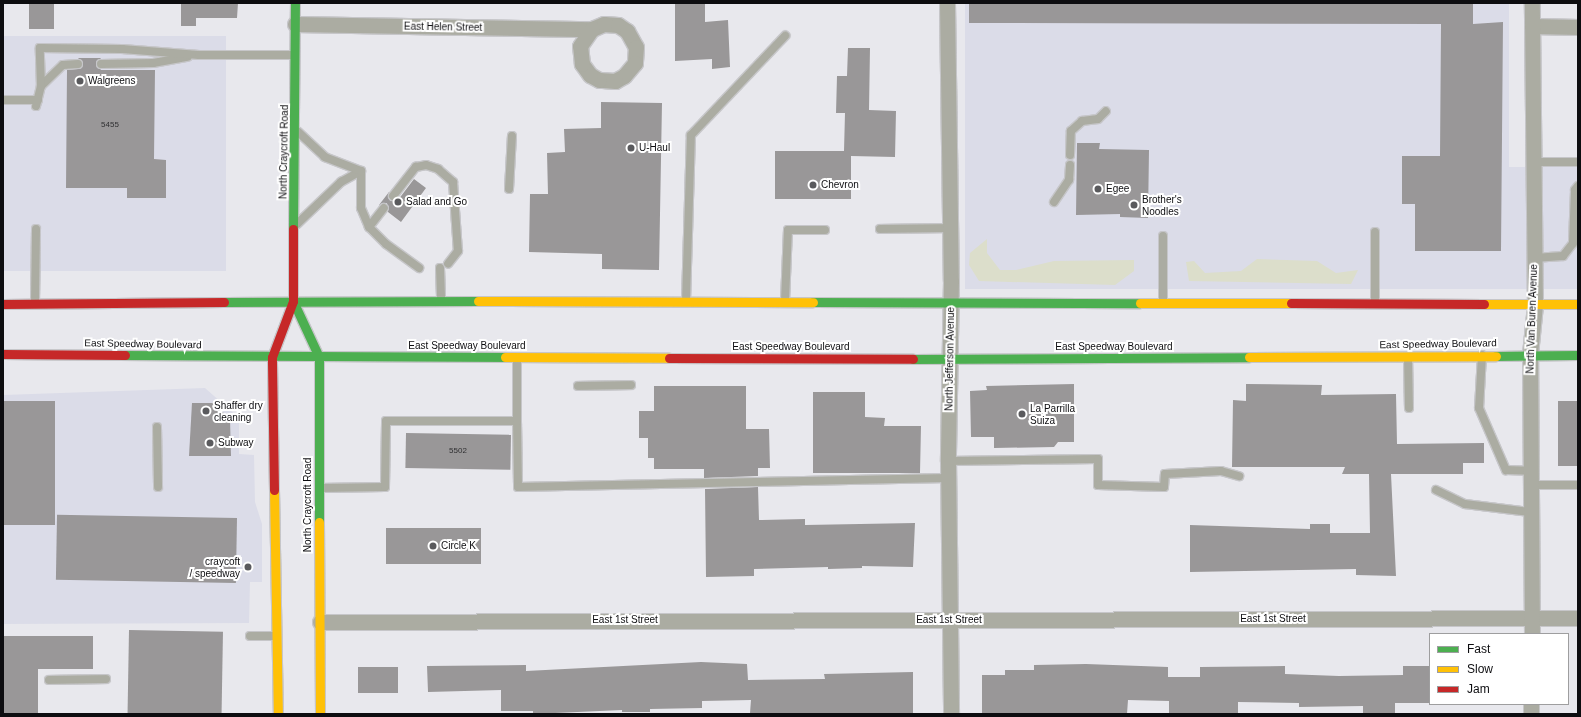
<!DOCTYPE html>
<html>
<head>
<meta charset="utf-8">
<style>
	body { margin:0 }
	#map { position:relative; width:1581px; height:717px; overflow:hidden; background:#e8e8ed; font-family:Helvetica,sans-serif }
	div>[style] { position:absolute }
	.built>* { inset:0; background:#dbdce8; transform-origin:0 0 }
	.green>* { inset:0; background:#dcdecb }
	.building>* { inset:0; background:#999798; transform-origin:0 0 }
	.roads { filter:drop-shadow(1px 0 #c6c6c9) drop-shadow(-1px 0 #c6c6c9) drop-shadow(0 1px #c6c6c9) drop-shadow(0 -1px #c6c6c9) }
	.lane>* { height:8px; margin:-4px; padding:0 4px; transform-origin:4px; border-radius:4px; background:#abaca2 }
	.street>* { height:15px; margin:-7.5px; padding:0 7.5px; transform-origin:7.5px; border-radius:7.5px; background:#abaca2 }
	.fast>* { height:9px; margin:-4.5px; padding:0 4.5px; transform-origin:4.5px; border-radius:4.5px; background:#4caf50 }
	.slow>* { height:9px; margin:-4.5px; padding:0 4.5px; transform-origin:4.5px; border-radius:4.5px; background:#ffc107 }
	.jam>* { height:9px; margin:-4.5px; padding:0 4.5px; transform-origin:4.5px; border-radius:4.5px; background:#c62828 }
	.dots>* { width:11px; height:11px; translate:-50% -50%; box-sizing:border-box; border:2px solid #fff; border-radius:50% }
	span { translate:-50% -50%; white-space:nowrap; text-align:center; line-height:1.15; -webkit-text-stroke:4px #fff; paint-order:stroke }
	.number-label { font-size:8px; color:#303032 }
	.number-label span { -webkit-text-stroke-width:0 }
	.street-label { font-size:10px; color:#0d0d10 }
	.poi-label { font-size:10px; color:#0d0d10 }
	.left { translate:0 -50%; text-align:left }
	.right { translate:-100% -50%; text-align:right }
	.frame { position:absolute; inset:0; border:4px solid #0d0d10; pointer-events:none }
	.legend { position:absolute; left:1429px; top:633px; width:140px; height:72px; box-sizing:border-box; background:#fff; border:1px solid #9e9e9f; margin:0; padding:5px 7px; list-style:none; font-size:12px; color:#0d0d10 }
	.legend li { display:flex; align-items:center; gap:8px; height:20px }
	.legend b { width:20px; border:1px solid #9e9e9f }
</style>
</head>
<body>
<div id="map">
	<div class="built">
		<div style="clip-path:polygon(965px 3px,1509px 3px,1509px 167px,1578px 167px,1578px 289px,965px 289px)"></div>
		<div style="left:3px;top:36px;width:223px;height:235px"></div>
		<div style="clip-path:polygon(205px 388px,239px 418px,239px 454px,254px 455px,255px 502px,262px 524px,262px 582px,250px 582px,249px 623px,3px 624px,3px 395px)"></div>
	</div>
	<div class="green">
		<div style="clip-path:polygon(987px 239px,987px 253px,1000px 270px,1016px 270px,1054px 261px,1134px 260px,1134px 271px,1115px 285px,979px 281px,969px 265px,970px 253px)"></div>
		<div style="clip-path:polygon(1257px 259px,1317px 261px,1336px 273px,1358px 270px,1351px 284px,1189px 281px,1186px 262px,1194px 261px,1205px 273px,1241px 271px)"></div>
	</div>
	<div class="building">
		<div style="left:29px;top:3px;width:25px;height:26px"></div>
		<div style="clip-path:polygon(181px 3px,238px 3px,237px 18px,196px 18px,196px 26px,181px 26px)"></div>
		<div style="clip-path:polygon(675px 3px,705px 3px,705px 22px,728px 20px,730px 67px,712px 69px,712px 59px,675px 61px)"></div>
		<div style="clip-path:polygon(969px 3px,1473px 3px,1473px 24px,1503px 22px,1501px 251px,1415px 251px,1415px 204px,1402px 204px,1402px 156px,1440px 156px,1441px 24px,969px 23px)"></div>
		<div style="clip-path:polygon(848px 48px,870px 48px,869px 110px,896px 111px,895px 157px,851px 156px,851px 199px,775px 199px,775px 151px,844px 151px,845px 113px,836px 113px,837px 76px,847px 76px)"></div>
		<div style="clip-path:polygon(78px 58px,101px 58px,96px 64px,101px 70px,155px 70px,154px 159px,166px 160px,166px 198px,127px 198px,127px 188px,66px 188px,67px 70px,81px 68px,83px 63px)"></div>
		<div style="clip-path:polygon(601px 102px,662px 103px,659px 270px,602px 269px,602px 254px,529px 252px,530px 194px,548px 194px,547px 153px,565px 152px,564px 129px,601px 128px)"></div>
		<div style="clip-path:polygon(1077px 143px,1100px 143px,1099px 149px,1149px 150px,1148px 218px,1120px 217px,1120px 214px,1076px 215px)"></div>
		<div style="clip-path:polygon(414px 179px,426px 188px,401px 222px,388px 212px,387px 203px,379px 205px,389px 192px,390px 201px,398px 200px)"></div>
		<div style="clip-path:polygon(1074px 384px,1074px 442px,1058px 442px,1054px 447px,994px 448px,994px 437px,971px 437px,970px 391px,987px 390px,986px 386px)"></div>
		<div style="clip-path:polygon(1246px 384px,1322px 385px,1321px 395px,1396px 394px,1397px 444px,1484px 443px,1484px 463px,1463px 463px,1463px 474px,1391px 474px,1396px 576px,1356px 575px,1356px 569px,1190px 572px,1190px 525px,1310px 529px,1310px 524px,1330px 524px,1330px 533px,1370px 533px,1369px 474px,1342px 474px,1345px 467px,1232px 467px,1233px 400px,1246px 401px)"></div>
		<div style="clip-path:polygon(654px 386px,746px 386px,746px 429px,769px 429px,770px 468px,758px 468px,758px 476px,704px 478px,704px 469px,654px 469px,654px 458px,648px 458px,648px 438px,639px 438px,639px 411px,654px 411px)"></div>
		<div style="clip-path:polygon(813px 392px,865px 392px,865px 417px,885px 418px,884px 426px,921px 426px,920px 473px,813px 473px)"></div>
		<div style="left:55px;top:401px;width:124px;height:52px;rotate:90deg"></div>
		<div style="left:1578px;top:401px;width:65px;height:20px;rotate:90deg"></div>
		<div style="clip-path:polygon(192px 403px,213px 403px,230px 419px,231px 456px,189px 456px)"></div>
		<div style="left:406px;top:433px;width:105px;height:35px;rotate:1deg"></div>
		<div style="clip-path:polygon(758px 487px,759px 520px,805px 519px,805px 525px,915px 523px,913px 567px,862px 566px,862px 568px,828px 569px,828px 567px,754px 569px,754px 576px,706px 577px,705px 489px)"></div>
		<div style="left:237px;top:518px;width:65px;height:180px;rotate:91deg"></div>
		<div style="left:386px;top:528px;width:95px;height:36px"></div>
		<div style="left:129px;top:630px;width:94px;height:84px;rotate:1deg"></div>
		<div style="clip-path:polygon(3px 636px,93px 636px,93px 669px,38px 669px,38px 714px,3px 714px)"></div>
		<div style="clip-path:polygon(701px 662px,747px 664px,748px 680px,825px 679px,824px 674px,913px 672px,913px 714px,750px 713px,751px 700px,702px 701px,702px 708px,650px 709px,650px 712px,622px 712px,622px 710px,533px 714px,533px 711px,501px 711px,501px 690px,428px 692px,427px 666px,526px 665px,526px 671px)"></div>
		<div style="clip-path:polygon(1086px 664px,1168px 667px,1168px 677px,1200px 677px,1200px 667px,1285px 666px,1285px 674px,1339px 676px,1403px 675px,1403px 666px,1430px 666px,1430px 703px,1395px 703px,1395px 714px,1363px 714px,1363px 706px,1299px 707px,1299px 703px,1238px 702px,1238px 714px,1169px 714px,1169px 701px,1128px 700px,1127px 714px,982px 714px,982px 675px,1005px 675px,1005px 670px,1034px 670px,1034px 665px)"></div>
		<div style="left:358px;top:667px;width:40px;height:26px"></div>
	</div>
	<div class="roads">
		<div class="lane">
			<div style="left:101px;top:64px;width:52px;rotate:-1.1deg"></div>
			<div style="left:153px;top:63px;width:35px;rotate:-10deg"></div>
			<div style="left:41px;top:86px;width:30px;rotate:-44deg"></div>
			<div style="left:63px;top:65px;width:15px;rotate:-4deg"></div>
			<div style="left:3px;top:100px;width:35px"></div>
			<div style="left:36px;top:106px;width:21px;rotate:-76deg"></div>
			<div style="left:41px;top:86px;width:38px;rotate:-92deg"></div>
			<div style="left:40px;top:48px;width:82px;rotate:0.7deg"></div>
			<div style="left:122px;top:49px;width:77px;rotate:4.5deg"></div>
			<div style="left:199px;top:55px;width:96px"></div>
			<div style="left:1070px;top:155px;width:24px;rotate:-88deg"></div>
			<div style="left:1071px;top:131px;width:15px;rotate:-42deg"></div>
			<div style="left:1082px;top:121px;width:16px;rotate:-7deg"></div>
			<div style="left:1098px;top:119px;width:11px;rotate:-45deg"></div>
			<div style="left:1533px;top:162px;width:45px"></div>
			<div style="left:361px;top:171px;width:37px;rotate:90deg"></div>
			<div style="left:361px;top:208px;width:21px;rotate:67deg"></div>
			<div style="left:369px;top:227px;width:24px;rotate:45deg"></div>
			<div style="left:386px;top:244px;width:41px;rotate:36deg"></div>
			<div style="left:509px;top:189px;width:53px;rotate:-86.8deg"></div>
			<div style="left:393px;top:196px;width:37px;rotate:-52deg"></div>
			<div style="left:416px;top:167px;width:10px;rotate:-11deg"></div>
			<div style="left:426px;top:165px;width:13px;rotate:18deg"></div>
			<div style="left:438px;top:169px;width:20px;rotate:41deg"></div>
			<div style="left:453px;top:182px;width:69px;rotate:85.9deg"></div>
			<div style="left:458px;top:251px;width:16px;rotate:128deg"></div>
			<div style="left:1054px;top:202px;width:27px;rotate:-56deg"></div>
			<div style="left:1069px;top:180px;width:15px;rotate:-86deg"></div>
			<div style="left:297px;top:224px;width:61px;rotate:-43.7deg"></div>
			<div style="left:341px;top:182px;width:23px;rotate:-29deg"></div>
			<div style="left:361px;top:171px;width:39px;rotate:-159deg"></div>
			<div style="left:325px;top:157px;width:37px;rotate:-137deg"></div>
			<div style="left:369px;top:227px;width:24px;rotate:-52deg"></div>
			<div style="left:880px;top:229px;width:70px;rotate:-0.8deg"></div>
			<div style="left:1534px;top:258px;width:29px;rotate:-4deg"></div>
			<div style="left:1563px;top:256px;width:16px;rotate:-52deg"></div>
			<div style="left:1573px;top:243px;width:53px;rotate:-87.8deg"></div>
			<div style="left:1575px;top:190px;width:5px;rotate:-53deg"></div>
			<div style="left:440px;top:268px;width:33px;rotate:88deg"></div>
			<div style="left:686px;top:301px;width:166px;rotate:-88.3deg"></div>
			<div style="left:691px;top:135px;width:137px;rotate:-46.5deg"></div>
			<div style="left:785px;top:301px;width:71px;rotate:-87.6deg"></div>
			<div style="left:788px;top:230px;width:37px"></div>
			<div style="left:35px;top:302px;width:73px;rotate:-89.2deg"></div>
			<div style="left:1163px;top:302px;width:66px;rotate:-90deg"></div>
			<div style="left:1375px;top:303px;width:71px;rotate:-90deg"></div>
			<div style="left:1482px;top:355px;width:53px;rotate:93.2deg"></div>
			<div style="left:1479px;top:408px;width:68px;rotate:66.5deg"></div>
			<div style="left:1506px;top:470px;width:23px;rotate:2deg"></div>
			<div style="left:1408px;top:357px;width:51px;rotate:88.9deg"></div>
			<div style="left:578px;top:386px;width:53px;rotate:-1.1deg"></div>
			<div style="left:517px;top:421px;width:66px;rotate:89.1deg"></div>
			<div style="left:518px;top:487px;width:430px;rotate:-1.2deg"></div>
			<div style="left:157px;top:427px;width:60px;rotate:89deg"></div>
			<div style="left:948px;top:461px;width:150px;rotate:-0.8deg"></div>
			<div style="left:1098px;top:459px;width:26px;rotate:90deg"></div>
			<div style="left:1098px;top:485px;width:66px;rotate:1.7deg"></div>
			<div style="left:1164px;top:487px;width:13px;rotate:-86deg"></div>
			<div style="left:1165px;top:474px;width:56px;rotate:-3.1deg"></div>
			<div style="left:1221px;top:471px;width:19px;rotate:16deg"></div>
			<div style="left:1529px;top:485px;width:49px"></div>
			<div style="left:320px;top:488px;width:65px;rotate:-0.9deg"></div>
			<div style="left:385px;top:487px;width:66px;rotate:-89.1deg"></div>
			<div style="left:386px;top:421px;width:131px"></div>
			<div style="left:517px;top:421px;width:63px;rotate:-90deg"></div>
			<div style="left:1436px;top:490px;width:32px;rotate:26deg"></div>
			<div style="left:1465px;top:504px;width:65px;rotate:7deg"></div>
			<div style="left:250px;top:636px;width:26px"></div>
			<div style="left:49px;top:680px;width:57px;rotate:-1deg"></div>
		</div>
		<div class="street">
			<div style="left:947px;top:3px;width:278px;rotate:89.2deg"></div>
			<div style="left:951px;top:281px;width:180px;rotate:91deg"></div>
			<div style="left:948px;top:461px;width:253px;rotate:89.3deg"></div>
			<div style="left:295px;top:24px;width:297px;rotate:1deg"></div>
			<div style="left:592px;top:29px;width:13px;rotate:-23deg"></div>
			<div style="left:604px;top:24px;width:14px;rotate:4deg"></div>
			<div style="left:618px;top:25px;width:11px;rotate:34deg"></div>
			<div style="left:627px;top:31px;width:18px;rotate:61deg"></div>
			<div style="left:636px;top:47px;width:16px;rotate:94deg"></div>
			<div style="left:635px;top:63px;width:17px;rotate:130deg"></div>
			<div style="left:624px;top:76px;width:10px;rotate:151deg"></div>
			<div style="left:615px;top:81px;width:16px;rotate:-176deg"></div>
			<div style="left:599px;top:80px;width:10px;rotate:-151deg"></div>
			<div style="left:590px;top:75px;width:14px;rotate:-126deg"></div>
			<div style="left:582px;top:64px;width:18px;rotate:-96deg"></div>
			<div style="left:580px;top:46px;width:21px;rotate:-55deg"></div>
			<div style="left:1532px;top:26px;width:46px;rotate:1.2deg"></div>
			<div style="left:320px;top:622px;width:1258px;rotate:-0.18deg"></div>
			<div style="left:1532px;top:634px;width:280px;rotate:-90.4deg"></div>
			<div style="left:1530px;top:354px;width:49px;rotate:-84.2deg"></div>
			<div style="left:1535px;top:305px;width:302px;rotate:-90.6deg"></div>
			<div style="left:1531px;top:714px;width:10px;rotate:-90deg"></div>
		</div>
		<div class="fast">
			<div style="left:293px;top:229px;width:226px;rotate:-89.5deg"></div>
			<div style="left:293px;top:301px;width:62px;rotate:65.1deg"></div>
			<div style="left:319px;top:357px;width:165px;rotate:90deg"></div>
			<div style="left:224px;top:302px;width:254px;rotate:-0.2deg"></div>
			<div style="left:813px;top:302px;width:327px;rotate:0.2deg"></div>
			<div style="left:125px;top:355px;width:380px;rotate:0.3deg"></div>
			<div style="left:1496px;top:356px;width:82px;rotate:-0.7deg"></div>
			<div style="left:913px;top:359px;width:336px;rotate:-0.3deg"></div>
		</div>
		<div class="slow">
			<div style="left:478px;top:301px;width:335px;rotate:0.2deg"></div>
			<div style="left:1140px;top:303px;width:151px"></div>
			<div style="left:1484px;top:304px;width:94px"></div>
			<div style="left:505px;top:357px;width:164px;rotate:0.3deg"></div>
			<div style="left:1249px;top:357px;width:247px;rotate:-0.2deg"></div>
			<div style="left:274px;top:490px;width:224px;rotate:89deg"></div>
			<div style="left:319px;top:522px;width:192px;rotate:89.7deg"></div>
		</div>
		<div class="jam">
			<div style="left:1291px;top:303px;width:193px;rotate:0.3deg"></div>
			<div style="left:3px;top:304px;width:221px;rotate:-0.5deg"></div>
			<div style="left:3px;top:354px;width:122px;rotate:0.5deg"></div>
			<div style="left:669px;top:358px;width:244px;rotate:0.2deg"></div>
			<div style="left:274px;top:490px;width:133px;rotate:-90.9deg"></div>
			<div style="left:272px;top:357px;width:60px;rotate:-69.4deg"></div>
			<div style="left:293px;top:301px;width:72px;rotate:-90deg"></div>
		</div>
	</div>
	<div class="dots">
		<div style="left:80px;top:81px;background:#5a5a5d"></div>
		<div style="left:631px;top:148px;background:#5a5a5d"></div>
		<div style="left:813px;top:185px;background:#5a5a5d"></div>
		<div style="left:1098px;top:189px;background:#5a5a5d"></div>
		<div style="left:398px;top:202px;background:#5a5a5d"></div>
		<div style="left:1134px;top:205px;background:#5a5a5d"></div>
		<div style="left:206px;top:411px;background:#5a5a5d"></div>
		<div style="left:1022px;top:414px;background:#5a5a5d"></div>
		<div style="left:210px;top:443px;background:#5a5a5d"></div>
		<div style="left:433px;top:546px;background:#5a5a5d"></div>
		<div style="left:248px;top:567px;background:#5a5a5d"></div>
	</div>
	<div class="number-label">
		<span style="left:110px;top:125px">5455</span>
		<span style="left:458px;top:451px">5502</span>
	</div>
	<div class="street-label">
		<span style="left:443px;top:27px;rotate:1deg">East Helen Street</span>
		<span style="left:284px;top:152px;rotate:-89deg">North Craycroft Road</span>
		<span style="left:1532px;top:319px;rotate:-88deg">North Van Buren Avenue</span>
		<span style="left:143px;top:344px;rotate:1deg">East Speedway Boulevard</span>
		<span style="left:1438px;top:344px;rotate:-1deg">East Speedway Boulevard</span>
		<span style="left:467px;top:346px">East Speedway Boulevard</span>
		<span style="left:791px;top:347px">East Speedway Boulevard</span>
		<span style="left:1114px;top:347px">East Speedway Boulevard</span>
		<span style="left:950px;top:359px;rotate:-89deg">North Jefferson Avenue</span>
		<span style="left:308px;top:505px;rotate:-90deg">North Craycroft Road</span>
		<span style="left:1273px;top:619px">East 1st Street</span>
		<span style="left:625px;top:620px">East 1st Street</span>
		<span style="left:949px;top:620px">East 1st Street</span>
	</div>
	<div class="poi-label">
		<span class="left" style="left:88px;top:81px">Walgreens</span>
		<span class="left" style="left:639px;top:148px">U-Haul</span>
		<span class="left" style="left:821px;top:185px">Chevron</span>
		<span class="left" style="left:1106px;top:189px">Egee</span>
		<span class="left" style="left:1142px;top:205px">Brother's<br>Noodles</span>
		<span class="left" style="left:406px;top:202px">Salad and Go</span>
		<span class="left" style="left:214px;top:411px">Shaffer dry<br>cleaning</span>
		<span class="left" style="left:1030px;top:414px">La Parrilla<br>Suiza</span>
		<span class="left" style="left:218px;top:443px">Subway</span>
		<span class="left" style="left:441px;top:546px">Circle K</span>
		<span class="right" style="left:240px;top:567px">craycoft<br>/ speedway</span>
	</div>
	<div class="frame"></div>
	<ul class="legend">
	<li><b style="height:5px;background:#4caf50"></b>Fast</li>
	<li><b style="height:5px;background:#ffc107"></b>Slow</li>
	<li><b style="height:5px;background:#c62828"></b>Jam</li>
	</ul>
</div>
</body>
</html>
